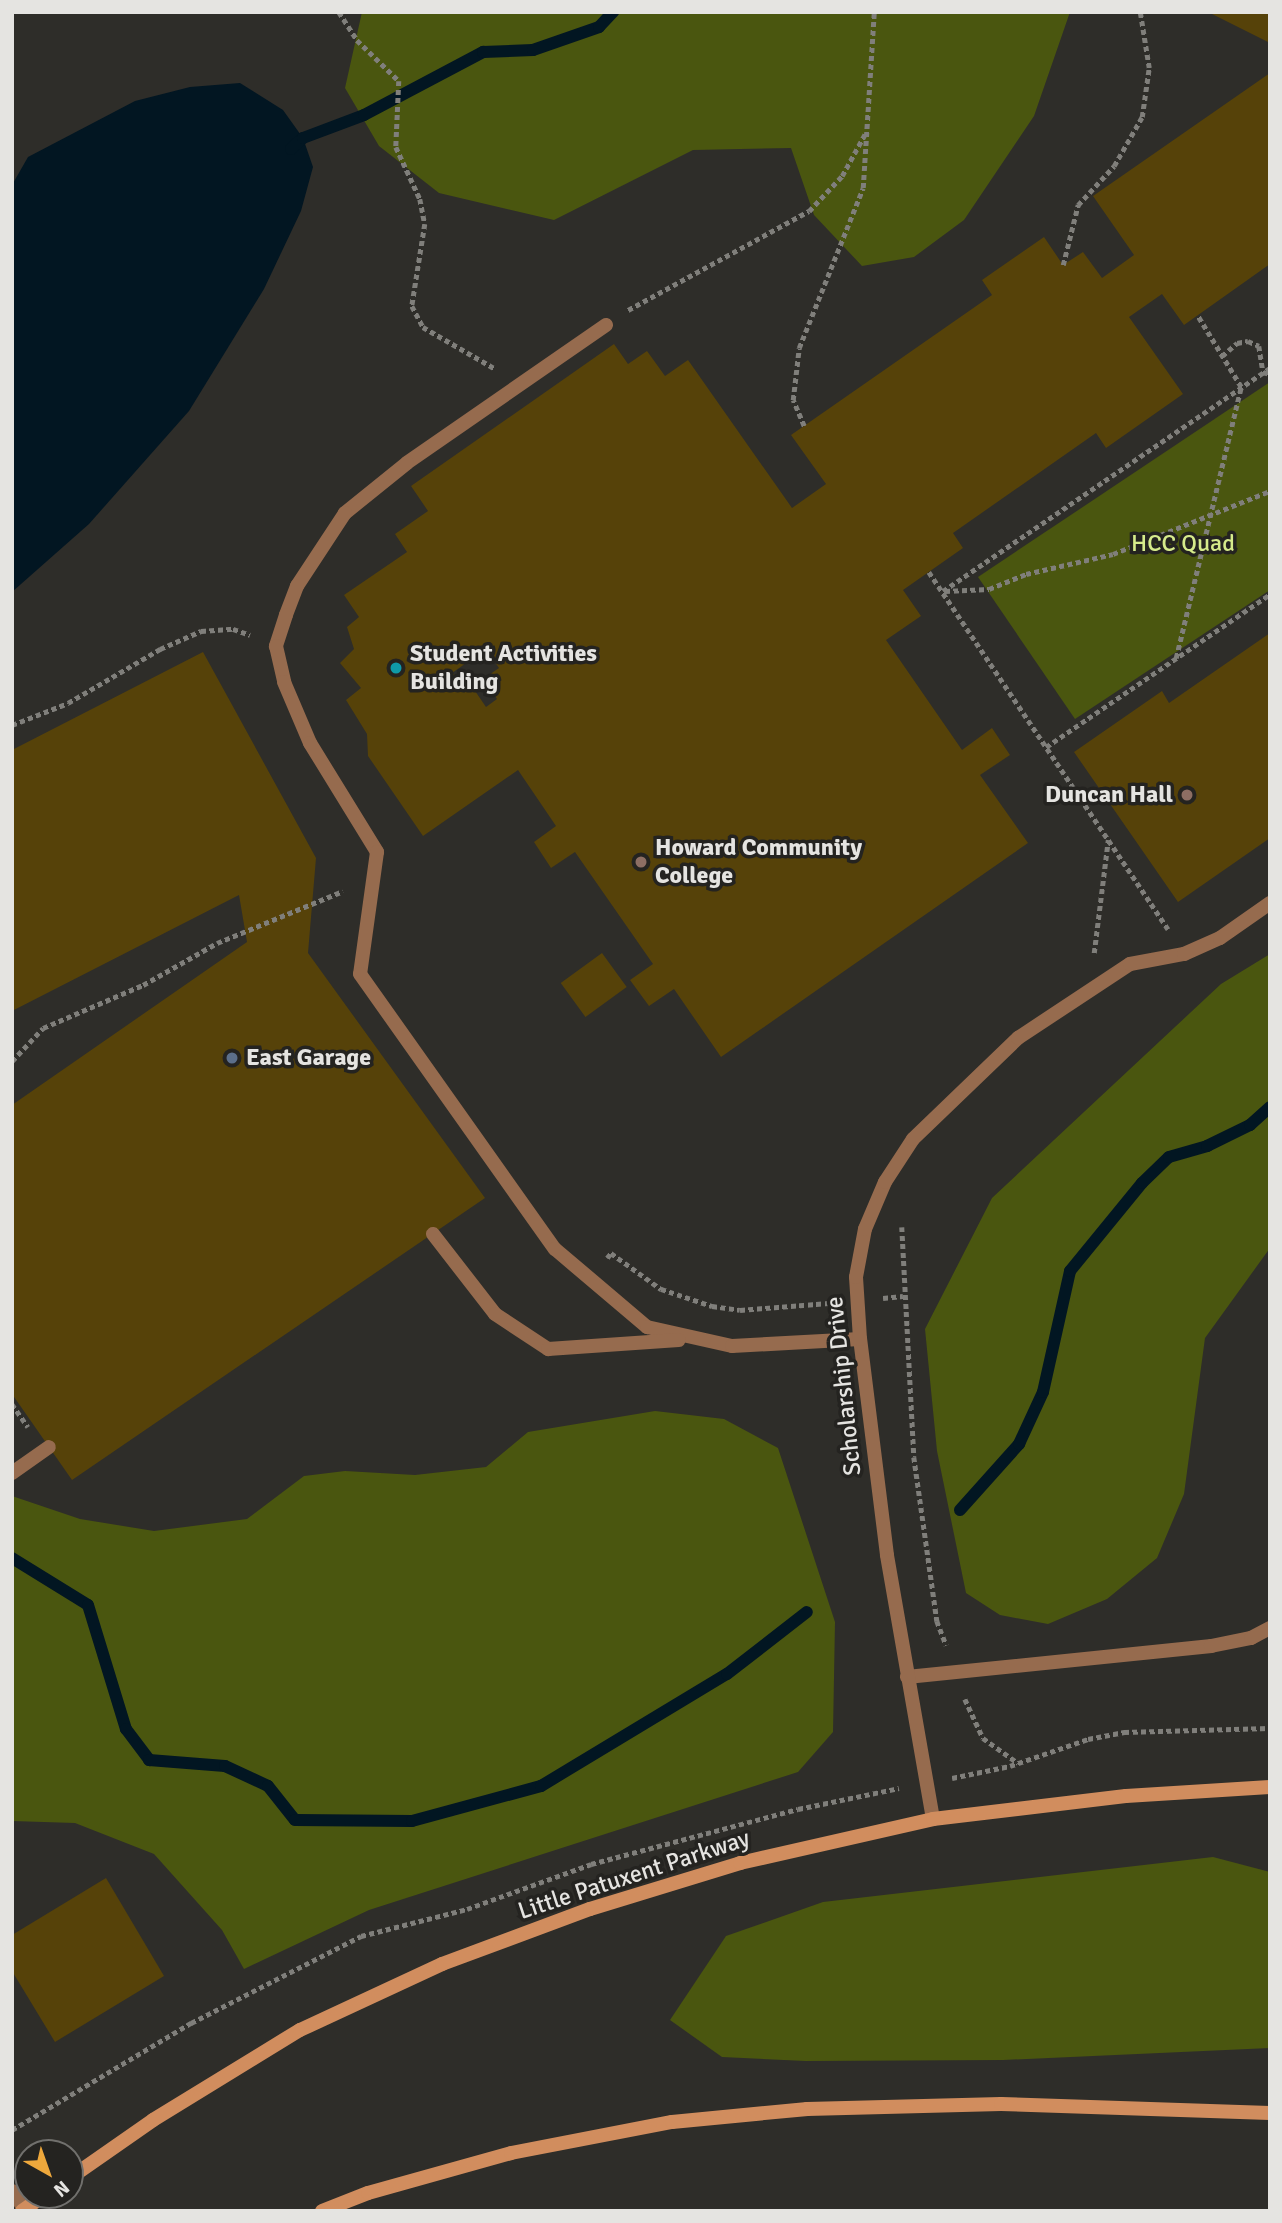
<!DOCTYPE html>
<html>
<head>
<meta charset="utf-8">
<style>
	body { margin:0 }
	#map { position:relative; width:1282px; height:2223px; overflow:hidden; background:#2e2d29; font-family:Signika,sans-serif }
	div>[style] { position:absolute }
	.green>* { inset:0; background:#4a560f }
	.water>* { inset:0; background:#021622 }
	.stream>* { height:12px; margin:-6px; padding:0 6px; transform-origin:6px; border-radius:6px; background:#021622 }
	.building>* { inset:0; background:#564209; transform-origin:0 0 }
	.path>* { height:4.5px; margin-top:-2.25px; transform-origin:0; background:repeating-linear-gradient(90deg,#807f7b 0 5px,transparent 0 8.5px) }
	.service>* { height:14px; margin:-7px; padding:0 7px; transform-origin:7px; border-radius:7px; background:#966b4e }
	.minor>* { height:14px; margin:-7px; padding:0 7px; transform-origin:7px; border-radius:7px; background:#966b4e }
	.secondary>* { height:14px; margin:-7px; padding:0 7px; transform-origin:7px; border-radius:7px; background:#d18d5e }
	.dots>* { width:19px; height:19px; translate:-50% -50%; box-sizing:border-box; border:4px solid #242320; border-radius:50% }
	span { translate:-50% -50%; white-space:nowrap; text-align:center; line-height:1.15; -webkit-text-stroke:7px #242320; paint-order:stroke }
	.park-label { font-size:24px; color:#d6eb8b }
	.poi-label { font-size:24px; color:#e5e4e1; font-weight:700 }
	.left { translate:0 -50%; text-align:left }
	.right { translate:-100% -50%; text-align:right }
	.street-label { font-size:24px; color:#e5e4e1 }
	.frame { position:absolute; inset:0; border:14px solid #e5e4e1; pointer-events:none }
	.north { position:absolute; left:14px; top:2139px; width:70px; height:70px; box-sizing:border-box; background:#242320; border:2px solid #71706d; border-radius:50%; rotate:140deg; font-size:19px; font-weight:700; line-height:28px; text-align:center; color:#e5e4e1 }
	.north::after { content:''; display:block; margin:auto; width:24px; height:32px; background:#eea83c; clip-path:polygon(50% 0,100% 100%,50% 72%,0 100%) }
</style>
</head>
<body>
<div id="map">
	<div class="green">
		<div style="clip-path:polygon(362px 12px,1070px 12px,1034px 116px,964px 220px,914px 257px,862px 266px,814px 215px,791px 148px,693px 150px,554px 220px,439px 193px,379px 146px,345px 88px)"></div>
		<div style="clip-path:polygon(1270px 382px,1270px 590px,1075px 719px,978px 577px)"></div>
		<div style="clip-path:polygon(1270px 954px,1270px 1248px,1205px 1338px,1184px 1494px,1157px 1558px,1107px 1599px,1048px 1624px,1000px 1615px,966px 1593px,937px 1451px,925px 1329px,992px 1198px,1221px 984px)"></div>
		<div style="clip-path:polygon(655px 1411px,724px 1419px,778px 1448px,835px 1622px,833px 1732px,798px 1772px,369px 1910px,244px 1969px,222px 1930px,154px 1854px,75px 1823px,12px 1821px,12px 1496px,80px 1519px,154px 1531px,247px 1519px,304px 1476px,345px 1471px,415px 1475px,486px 1467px,528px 1432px)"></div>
		<div style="clip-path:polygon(1213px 1857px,1270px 1872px,1270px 2048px,1003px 2060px,806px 2061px,722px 2057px,670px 2020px,726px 1936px,823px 1902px)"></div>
	</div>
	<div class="water">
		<div style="clip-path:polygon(240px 83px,283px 110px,303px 138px,313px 167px,301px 211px,264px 289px,189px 411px,89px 524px,12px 592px,12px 185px,28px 157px,135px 101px,190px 87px)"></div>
	</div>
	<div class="stream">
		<div style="left:291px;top:149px;width:16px;rotate:-43deg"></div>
		<div style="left:303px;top:138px;width:65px;rotate:-20.7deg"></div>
		<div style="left:364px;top:115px;width:135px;rotate:-27.9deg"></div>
		<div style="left:483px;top:52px;width:50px;rotate:-2.3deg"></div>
		<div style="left:533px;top:50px;width:70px;rotate:-19.2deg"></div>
		<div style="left:599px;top:27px;width:21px;rotate:-47deg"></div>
		<div style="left:960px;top:1510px;width:89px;rotate:-48.2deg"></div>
		<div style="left:1019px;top:1444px;width:57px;rotate:-65.2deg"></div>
		<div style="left:1043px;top:1392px;width:124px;rotate:-77.4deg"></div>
		<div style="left:1070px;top:1271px;width:114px;rotate:-50.7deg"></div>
		<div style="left:1142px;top:1183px;width:37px;rotate:-44deg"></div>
		<div style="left:1169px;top:1157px;width:40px;rotate:-16deg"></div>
		<div style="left:1207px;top:1146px;width:48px;rotate:-26deg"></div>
		<div style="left:1250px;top:1125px;width:27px;rotate:-42deg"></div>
		<div style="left:12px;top:1558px;width:89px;rotate:31.7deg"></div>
		<div style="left:88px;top:1605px;width:130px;rotate:73deg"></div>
		<div style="left:126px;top:1729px;width:39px;rotate:53deg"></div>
		<div style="left:149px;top:1760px;width:76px;rotate:4.5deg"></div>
		<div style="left:225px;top:1766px;width:47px;rotate:24.9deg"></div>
		<div style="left:268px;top:1786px;width:43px;rotate:51.5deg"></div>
		<div style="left:295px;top:1820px;width:117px;rotate:0.5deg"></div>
		<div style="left:412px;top:1821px;width:134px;rotate:-15.2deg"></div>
		<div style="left:541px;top:1786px;width:217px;rotate:-31.1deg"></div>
		<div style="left:727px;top:1674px;width:101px;rotate:-37.8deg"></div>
	</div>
	<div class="building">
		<div style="clip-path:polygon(1208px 12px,1270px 12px,1270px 43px)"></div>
		<div style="clip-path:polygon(evenodd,1270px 73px,1270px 264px,1184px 325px,1162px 294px,1129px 317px,1183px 394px,1106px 448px,1096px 433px,953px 533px,963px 548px,903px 590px,921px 616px,886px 640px,962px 750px,992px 728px,1010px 755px,980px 775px,1028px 843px,721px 1057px,674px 989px,649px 1006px,630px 980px,653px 964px,575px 852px,551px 868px,534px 842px,556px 826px,518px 770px,423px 836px,368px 756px,367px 734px,346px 700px,361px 688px,340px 663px,354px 649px,347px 627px,359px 617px,344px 595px,407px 552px,395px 534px,428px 511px,411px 486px,614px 344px,628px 364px,647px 351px,665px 376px,688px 360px,792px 508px,826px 484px,791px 435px,992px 295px,982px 280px,1044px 237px,1063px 265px,1083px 252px,1102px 278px,1134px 255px,1093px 196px,1270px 73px,486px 649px,499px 668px,483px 679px,497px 699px,486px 707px,471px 685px,452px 673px,486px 649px)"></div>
		<div style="clip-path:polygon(1270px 633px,1270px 838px,1178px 902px,1074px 752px,1162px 691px,1169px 703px)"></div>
		<div style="clip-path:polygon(203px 652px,316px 858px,308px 953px,485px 1198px,72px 1480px,12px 1394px,12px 1105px,247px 942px,239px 895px,12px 1011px,12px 750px)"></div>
		<div style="left:602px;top:953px;width:42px;height:51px;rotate:54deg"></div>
		<div style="clip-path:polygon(106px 1878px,164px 1976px,55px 2042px,12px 1971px,12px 1935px)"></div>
	</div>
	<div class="path">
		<div style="left:339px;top:12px;width:33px;rotate:57deg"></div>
		<div style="left:357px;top:40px;width:59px;rotate:44.3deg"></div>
		<div style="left:399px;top:81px;width:66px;rotate:92.6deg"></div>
		<div style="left:396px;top:147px;width:57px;rotate:65.2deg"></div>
		<div style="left:420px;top:199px;width:25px;rotate:79deg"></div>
		<div style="left:425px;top:224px;width:83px;rotate:99deg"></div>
		<div style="left:412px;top:306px;width:24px;rotate:62deg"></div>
		<div style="left:423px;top:327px;width:82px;rotate:30deg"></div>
		<div style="left:1063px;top:265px;width:62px;rotate:-76deg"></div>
		<div style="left:1078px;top:205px;width:53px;rotate:-47.3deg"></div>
		<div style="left:1114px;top:166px;width:56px;rotate:-60.3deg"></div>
		<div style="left:1142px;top:117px;width:49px;rotate:-81.9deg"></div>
		<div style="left:1149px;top:68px;width:57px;rotate:-99.1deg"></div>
		<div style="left:628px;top:310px;width:206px;rotate:-28.7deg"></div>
		<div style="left:809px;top:211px;width:48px;rotate:-46.7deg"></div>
		<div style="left:842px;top:176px;width:48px;rotate:-61.3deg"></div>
		<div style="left:1222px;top:356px;width:20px;rotate:-41deg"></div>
		<div style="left:1237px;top:343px;width:11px;rotate:-10deg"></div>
		<div style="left:1248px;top:341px;width:12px;rotate:24deg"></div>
		<div style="left:1259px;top:346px;width:26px;rotate:81deg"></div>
		<div style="left:1263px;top:372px;width:7px;rotate:16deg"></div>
		<div style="left:804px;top:426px;width:28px;rotate:-113deg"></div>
		<div style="left:793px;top:400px;width:52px;rotate:-83.4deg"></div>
		<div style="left:799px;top:348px;width:172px;rotate:-68.2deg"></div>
		<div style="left:863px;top:188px;width:176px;rotate:-86.4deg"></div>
		<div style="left:929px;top:572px;width:430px;rotate:56.2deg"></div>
		<div style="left:943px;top:591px;width:396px;rotate:-34.3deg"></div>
		<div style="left:945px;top:591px;width:44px;rotate:-2.6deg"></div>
		<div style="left:989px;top:589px;width:40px;rotate:-22deg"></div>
		<div style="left:1026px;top:574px;width:89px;rotate:-12.9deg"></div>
		<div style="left:1113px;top:554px;width:169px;rotate:-21.9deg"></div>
		<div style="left:1176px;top:658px;width:279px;rotate:-76.5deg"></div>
		<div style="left:1241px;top:387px;width:84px;rotate:-121.4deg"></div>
		<div style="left:12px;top:725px;width:60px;rotate:-21.4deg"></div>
		<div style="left:68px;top:703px;width:107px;rotate:-30.4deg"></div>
		<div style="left:160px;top:649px;width:45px;rotate:-23.7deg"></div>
		<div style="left:201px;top:631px;width:32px;rotate:-4deg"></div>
		<div style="left:233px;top:629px;width:18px;rotate:19deg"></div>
		<div style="left:1046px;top:747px;width:271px;rotate:-34.3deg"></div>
		<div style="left:1094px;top:953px;width:114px;rotate:-82.9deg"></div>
		<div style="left:12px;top:1061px;width:45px;rotate:-46.8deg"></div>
		<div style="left:43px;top:1028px;width:109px;rotate:-23.3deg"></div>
		<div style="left:143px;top:985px;width:85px;rotate:-29.6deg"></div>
		<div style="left:217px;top:943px;width:136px;rotate:-22.4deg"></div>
		<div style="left:902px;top:1227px;width:230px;rotate:87deg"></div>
		<div style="left:914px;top:1457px;width:166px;rotate:82deg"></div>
		<div style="left:937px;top:1621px;width:26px;rotate:69deg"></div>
		<div style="left:607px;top:1258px;width:6px;rotate:-51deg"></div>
		<div style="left:611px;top:1253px;width:62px;rotate:35.8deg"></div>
		<div style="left:661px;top:1289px;width:54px;rotate:18.4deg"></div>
		<div style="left:712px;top:1306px;width:28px;rotate:8deg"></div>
		<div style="left:740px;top:1310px;width:89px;rotate:-4.5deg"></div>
		<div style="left:883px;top:1298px;width:20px;rotate:-6deg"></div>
		<div style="left:12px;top:1404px;width:28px;rotate:55deg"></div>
		<div style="left:965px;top:1699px;width:43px;rotate:65.2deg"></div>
		<div style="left:983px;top:1738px;width:43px;rotate:35.5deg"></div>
		<div style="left:952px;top:1778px;width:59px;rotate:-11.7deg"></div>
		<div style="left:1010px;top:1766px;width:83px;rotate:-19.1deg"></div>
		<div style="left:1088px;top:1739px;width:37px;rotate:-11deg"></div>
		<div style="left:1124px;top:1732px;width:146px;rotate:-1.6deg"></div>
		<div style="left:12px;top:2130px;width:209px;rotate:-30.9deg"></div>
		<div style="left:191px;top:2023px;width:191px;rotate:-27.1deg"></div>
		<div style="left:361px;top:1936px;width:109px;rotate:-14.3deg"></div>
		<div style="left:467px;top:1909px;width:132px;rotate:-19.9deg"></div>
		<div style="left:591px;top:1864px;width:214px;rotate:-14.9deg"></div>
		<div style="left:798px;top:1809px;width:103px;rotate:-11.7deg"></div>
	</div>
	<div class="service">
		<div style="left:606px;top:325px;width:242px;rotate:145.3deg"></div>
		<div style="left:407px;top:463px;width:80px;rotate:141.1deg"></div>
		<div style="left:345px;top:513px;width:87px;rotate:123.3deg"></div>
		<div style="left:297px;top:586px;width:31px;rotate:111deg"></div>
		<div style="left:286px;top:615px;width:33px;rotate:108deg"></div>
		<div style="left:276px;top:646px;width:37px;rotate:77deg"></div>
		<div style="left:284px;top:682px;width:66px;rotate:66.9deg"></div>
		<div style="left:310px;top:743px;width:128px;rotate:58.4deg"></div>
		<div style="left:377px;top:852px;width:123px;rotate:97.9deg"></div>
		<div style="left:360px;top:974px;width:337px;rotate:54.7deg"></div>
		<div style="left:555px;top:1249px;width:121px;rotate:40.3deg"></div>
		<div style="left:647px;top:1327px;width:87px;rotate:12.6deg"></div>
		<div style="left:732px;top:1346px;width:128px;rotate:-3.1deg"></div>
		<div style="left:433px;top:1234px;width:101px;rotate:52.2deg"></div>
		<div style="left:495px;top:1314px;width:64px;rotate:33.4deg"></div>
		<div style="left:548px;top:1349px;width:131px;rotate:-3.9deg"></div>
		<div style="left:907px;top:1677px;width:306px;rotate:-5.8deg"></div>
		<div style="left:1211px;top:1646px;width:41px;rotate:-11.3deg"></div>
		<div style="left:1251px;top:1638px;width:21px;rotate:-28deg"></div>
		<div style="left:933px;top:1819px;width:268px;rotate:-99.9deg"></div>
		<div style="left:887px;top:1555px;width:218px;rotate:-97.1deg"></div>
		<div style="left:860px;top:1339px;width:62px;rotate:-93.7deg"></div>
		<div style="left:856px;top:1277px;width:49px;rotate:-79.4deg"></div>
		<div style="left:865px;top:1229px;width:51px;rotate:-66.9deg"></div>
		<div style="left:885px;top:1182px;width:51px;rotate:-56.9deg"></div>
		<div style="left:913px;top:1139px;width:146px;rotate:-43.9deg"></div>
		<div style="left:1018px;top:1038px;width:134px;rotate:-33.5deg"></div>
		<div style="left:1130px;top:964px;width:55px;rotate:-10.5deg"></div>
		<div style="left:1184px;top:954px;width:39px;rotate:-24deg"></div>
		<div style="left:1220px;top:938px;width:61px;rotate:-35deg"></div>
	</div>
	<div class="minor">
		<div style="left:12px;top:1473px;width:45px;rotate:-35.1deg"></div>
		<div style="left:12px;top:2191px;width:24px;rotate:55deg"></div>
	</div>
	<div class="secondary">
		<div style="left:70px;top:2178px;width:101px;rotate:-34.9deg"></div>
		<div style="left:153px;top:2120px;width:172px;rotate:-31.5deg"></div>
		<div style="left:300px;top:2030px;width:157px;rotate:-24.9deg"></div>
		<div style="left:442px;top:1964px;width:158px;rotate:-20.4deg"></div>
		<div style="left:590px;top:1909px;width:157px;rotate:-17deg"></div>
		<div style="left:740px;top:1863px;width:198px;rotate:-12.8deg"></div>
		<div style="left:933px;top:1819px;width:194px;rotate:-6.8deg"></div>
		<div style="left:1126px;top:1796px;width:144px;rotate:-3.6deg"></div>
		<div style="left:22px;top:2211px;width:28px;rotate:-35deg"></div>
		<div style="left:322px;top:2211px;width:49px;rotate:-21.4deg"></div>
		<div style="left:368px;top:2193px;width:148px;rotate:-15.6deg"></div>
		<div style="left:511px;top:2153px;width:164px;rotate:-10.9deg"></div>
		<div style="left:672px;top:2122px;width:136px;rotate:-5.5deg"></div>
		<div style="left:807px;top:2109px;width:194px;rotate:-1.5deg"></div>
		<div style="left:1001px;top:2104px;width:269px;rotate:1.9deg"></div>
	</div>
	<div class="dots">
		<div style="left:396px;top:668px;background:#0f9aa8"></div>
		<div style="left:1187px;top:795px;background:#8d6e63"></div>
		<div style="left:641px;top:862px;background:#8d6e63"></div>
		<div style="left:232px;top:1058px;background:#5c6f8a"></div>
	</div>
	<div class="park-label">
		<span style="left:1183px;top:544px">HCC Quad</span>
	</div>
	<div class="poi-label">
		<span class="left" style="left:410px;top:668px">Student Activities<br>Building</span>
		<span class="right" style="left:1173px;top:795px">Duncan Hall</span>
		<span class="left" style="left:655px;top:862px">Howard Community<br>College</span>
		<span class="left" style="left:246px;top:1058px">East Garage</span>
	</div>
	<div class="street-label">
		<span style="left:844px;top:1386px;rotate:-96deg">Scholarship Drive</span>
		<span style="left:634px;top:1875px;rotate:-18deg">Little Patuxent Parkway</span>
	</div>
	<div class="frame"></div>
	<div class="north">N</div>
</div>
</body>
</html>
